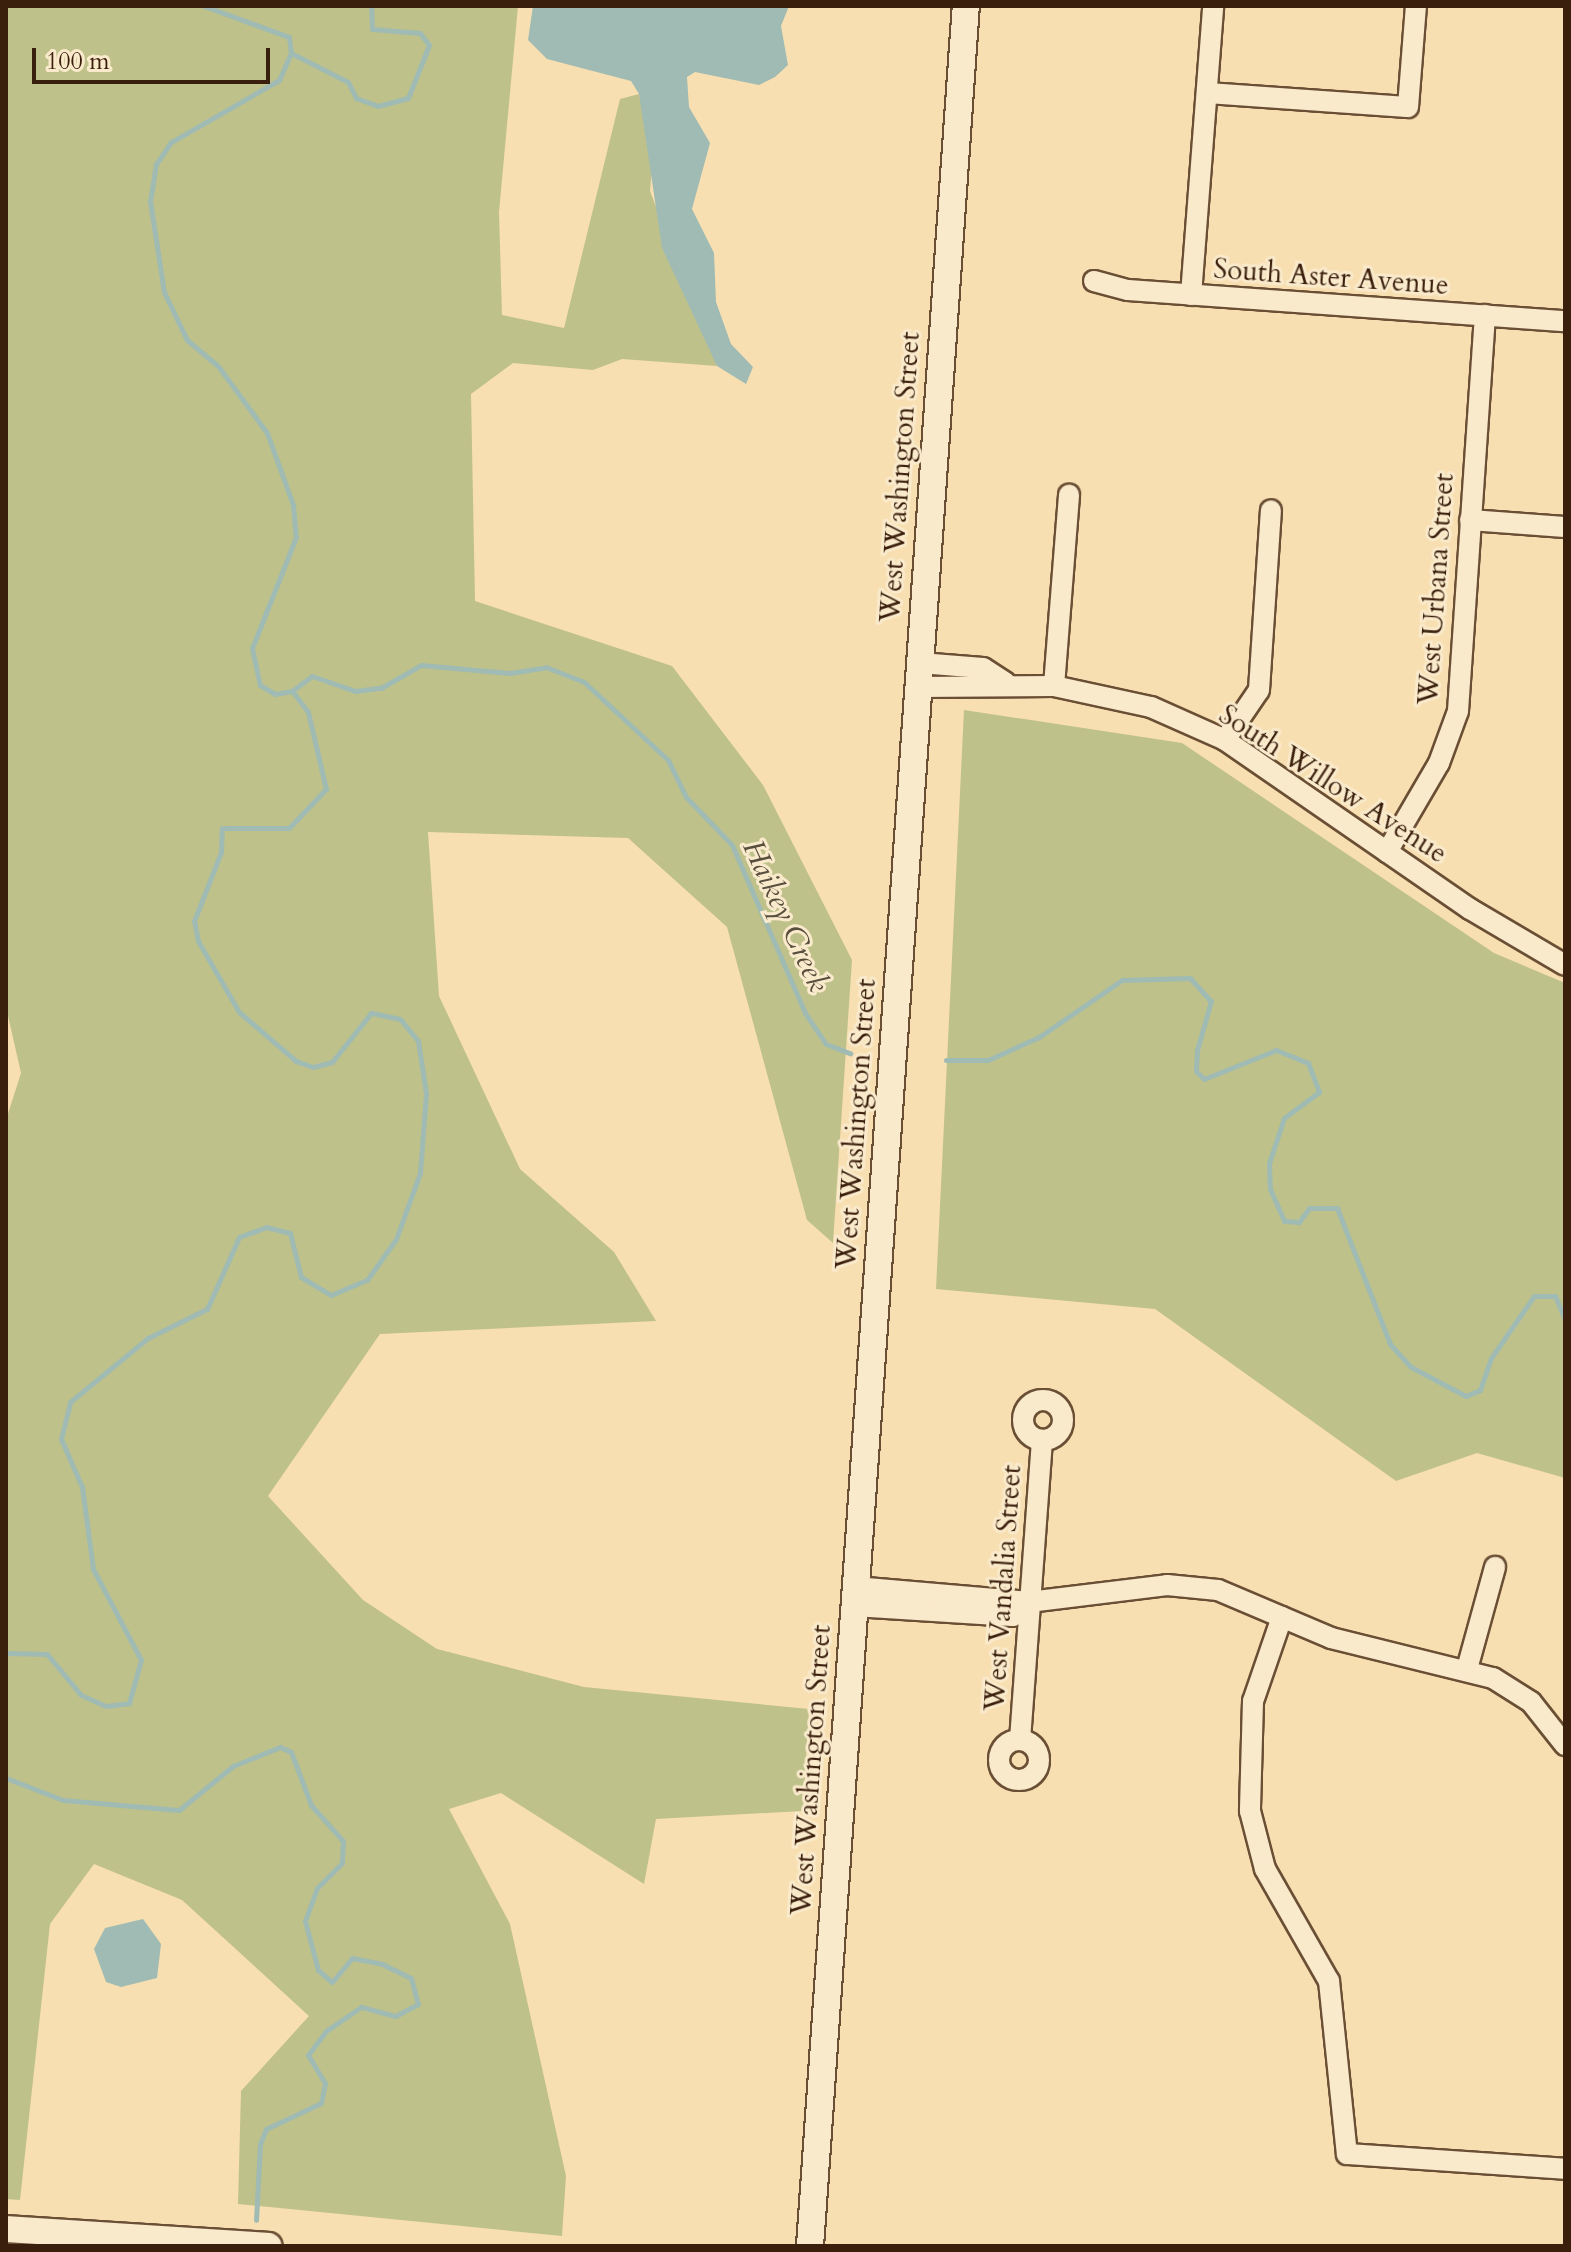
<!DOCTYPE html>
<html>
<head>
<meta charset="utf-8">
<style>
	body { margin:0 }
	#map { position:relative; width:1571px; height:2252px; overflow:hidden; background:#f8dfb1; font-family:Cardo,serif }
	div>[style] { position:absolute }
	.green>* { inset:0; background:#bfc18a }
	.water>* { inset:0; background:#9fbbb3 }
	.stream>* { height:5px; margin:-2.5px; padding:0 2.5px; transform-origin:2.5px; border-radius:2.5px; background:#9fbbb3 }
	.roads { filter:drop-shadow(2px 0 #6a4f35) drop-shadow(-2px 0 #6a4f35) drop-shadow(0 2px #6a4f35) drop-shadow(0 -2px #6a4f35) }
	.street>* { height:20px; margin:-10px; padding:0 10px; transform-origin:10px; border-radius:10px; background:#faeacc }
	.street>.ring { margin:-10px; padding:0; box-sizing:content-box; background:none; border:20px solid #faeacc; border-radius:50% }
	.secondary>* { height:26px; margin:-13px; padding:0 13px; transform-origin:13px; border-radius:13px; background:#faeacc }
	span { translate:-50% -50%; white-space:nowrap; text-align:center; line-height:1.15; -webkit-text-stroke:6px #faeacc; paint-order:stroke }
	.street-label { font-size:28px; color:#3a1f0c }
	.water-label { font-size:30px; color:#584e3e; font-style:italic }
	.frame { position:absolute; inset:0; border:8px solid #3a1f0c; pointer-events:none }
	.scale { position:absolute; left:32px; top:48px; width:238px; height:36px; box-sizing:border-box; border:4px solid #3a1f0c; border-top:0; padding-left:10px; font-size:24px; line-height:28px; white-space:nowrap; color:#3a1f0c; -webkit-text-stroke:6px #faeacc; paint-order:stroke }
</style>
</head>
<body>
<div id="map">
	<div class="green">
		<div style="clip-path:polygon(6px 6px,518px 6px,499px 212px,502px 315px,564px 328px,620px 99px,639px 94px,653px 155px,650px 191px,717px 366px,622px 359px,593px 370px,513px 363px,471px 394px,475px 601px,672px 666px,763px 785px,852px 960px,833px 1243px,807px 1220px,727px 927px,628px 838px,428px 832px,439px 996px,520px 1169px,614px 1252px,656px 1321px,380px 1334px,268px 1496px,363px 1600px,437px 1649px,584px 1687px,809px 1709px,803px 1811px,656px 1819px,644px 1884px,501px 1793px,449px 1809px,510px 1924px,566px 2176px,562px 2236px,238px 2204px,241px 2091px,309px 2016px,182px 1900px,94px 1864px,50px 1924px,20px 2200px,6px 2199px,6px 1120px,21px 1073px,6px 1007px)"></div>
		<div style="clip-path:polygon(964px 710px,1182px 743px,1494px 953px,1565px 983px,1565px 1478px,1477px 1453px,1396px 1481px,1155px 1309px,936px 1289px)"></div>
	</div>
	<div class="water">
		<div style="clip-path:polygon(533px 6px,789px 6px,781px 26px,788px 65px,775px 77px,759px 85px,695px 72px,687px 77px,689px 107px,710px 143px,692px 209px,714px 253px,716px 302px,731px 344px,753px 367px,746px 384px,717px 366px,662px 248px,639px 94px,631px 81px,547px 59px,528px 40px)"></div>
		<div style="clip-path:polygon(143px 1919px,161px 1944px,157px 1978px,121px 1987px,106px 1982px,94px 1949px,105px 1928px)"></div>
	</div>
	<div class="stream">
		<div style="left:204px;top:6px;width:90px;rotate:20deg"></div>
		<div style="left:289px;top:37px;width:16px;rotate:83deg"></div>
		<div style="left:291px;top:53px;width:30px;rotate:114deg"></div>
		<div style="left:279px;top:80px;width:125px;rotate:150.1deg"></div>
		<div style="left:171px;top:142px;width:27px;rotate:124deg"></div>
		<div style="left:156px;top:164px;width:37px;rotate:99deg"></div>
		<div style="left:150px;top:201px;width:92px;rotate:81.3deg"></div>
		<div style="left:164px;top:292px;width:53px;rotate:64.4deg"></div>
		<div style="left:187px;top:340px;width:40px;rotate:40deg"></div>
		<div style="left:218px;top:366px;width:83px;rotate:53.8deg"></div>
		<div style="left:267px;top:433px;width:77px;rotate:70.1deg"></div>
		<div style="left:293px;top:505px;width:32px;rotate:85deg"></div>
		<div style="left:296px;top:537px;width:119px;rotate:111.6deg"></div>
		<div style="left:252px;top:648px;width:38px;rotate:78deg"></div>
		<div style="left:260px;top:685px;width:17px;rotate:31deg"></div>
		<div style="left:275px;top:694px;width:17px;rotate:-10deg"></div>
		<div style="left:292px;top:691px;width:25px;rotate:-37deg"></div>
		<div style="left:312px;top:676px;width:46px;rotate:19.2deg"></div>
		<div style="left:355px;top:691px;width:26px;rotate:-7deg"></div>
		<div style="left:381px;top:688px;width:46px;rotate:-29.9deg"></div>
		<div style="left:421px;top:665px;width:89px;rotate:5.1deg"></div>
		<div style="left:510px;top:673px;width:36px;rotate:-9deg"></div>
		<div style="left:546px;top:667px;width:41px;rotate:21.5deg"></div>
		<div style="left:584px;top:682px;width:115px;rotate:42.9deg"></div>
		<div style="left:668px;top:760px;width:41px;rotate:64.1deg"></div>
		<div style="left:686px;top:797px;width:66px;rotate:46.2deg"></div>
		<div style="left:732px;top:845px;width:183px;rotate:66.5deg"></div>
		<div style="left:805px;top:1013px;width:37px;rotate:56deg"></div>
		<div style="left:826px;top:1044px;width:26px;rotate:21deg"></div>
		<div style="left:291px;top:53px;width:64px;rotate:27deg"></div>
		<div style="left:348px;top:82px;width:18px;rotate:63deg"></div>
		<div style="left:356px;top:98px;width:23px;rotate:20deg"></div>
		<div style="left:378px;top:106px;width:31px;rotate:-15deg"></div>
		<div style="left:408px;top:98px;width:57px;rotate:-68.4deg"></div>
		<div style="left:429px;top:45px;width:15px;rotate:-127deg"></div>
		<div style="left:420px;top:33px;width:48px;rotate:-175.2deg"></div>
		<div style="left:372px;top:29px;width:23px;rotate:-92deg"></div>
		<div style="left:946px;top:1060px;width:42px"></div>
		<div style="left:988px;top:1060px;width:56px;rotate:-24.3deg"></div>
		<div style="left:1039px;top:1037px;width:101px;rotate:-34.5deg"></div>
		<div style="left:1122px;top:980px;width:68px;rotate:-1.7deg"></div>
		<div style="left:1190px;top:978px;width:31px;rotate:48deg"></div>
		<div style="left:1211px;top:1001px;width:51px;rotate:105.9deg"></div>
		<div style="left:1197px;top:1050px;width:21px;rotate:93deg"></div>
		<div style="left:1196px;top:1071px;width:11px;rotate:45deg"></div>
		<div style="left:1204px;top:1079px;width:78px;rotate:-21.9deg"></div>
		<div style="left:1276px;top:1050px;width:35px;rotate:22deg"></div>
		<div style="left:1308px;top:1063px;width:31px;rotate:69deg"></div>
		<div style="left:1319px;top:1092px;width:44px;rotate:143.4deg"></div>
		<div style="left:1284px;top:1118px;width:47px;rotate:108.4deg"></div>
		<div style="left:1269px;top:1163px;width:26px;rotate:88deg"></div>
		<div style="left:1270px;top:1189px;width:35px;rotate:66deg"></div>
		<div style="left:1284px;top:1221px;width:15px;rotate:4deg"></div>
		<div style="left:1299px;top:1222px;width:17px;rotate:-54deg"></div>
		<div style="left:1309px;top:1208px;width:28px"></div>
		<div style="left:1337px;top:1208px;width:146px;rotate:68.7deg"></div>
		<div style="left:1390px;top:1344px;width:31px;rotate:48deg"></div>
		<div style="left:1411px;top:1367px;width:62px;rotate:27.8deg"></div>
		<div style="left:1466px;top:1396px;width:15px;rotate:-23deg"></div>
		<div style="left:1480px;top:1390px;width:34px;rotate:-71deg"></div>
		<div style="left:1491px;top:1358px;width:75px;rotate:-55.3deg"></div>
		<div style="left:1534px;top:1296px;width:21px"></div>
		<div style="left:1555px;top:1296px;width:25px;rotate:67deg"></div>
		<div style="left:6px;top:1653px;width:41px;rotate:1.4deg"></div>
		<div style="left:47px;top:1654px;width:53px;rotate:50.3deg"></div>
		<div style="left:81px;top:1695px;width:27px;rotate:24deg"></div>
		<div style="left:106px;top:1706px;width:23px;rotate:-7deg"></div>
		<div style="left:129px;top:1703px;width:45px;rotate:-74.4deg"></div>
		<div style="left:141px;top:1660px;width:103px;rotate:-117.8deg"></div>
		<div style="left:93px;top:1569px;width:83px;rotate:-97.6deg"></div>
		<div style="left:82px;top:1487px;width:52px;rotate:-113.6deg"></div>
		<div style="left:61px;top:1439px;width:38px;rotate:-76deg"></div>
		<div style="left:70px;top:1402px;width:101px;rotate:-39.4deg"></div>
		<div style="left:148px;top:1338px;width:66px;rotate:-26.2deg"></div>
		<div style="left:207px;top:1309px;width:79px;rotate:-66deg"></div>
		<div style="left:239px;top:1237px;width:29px;rotate:-20deg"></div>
		<div style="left:266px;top:1227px;width:25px;rotate:14deg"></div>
		<div style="left:290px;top:1233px;width:45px;rotate:76deg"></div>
		<div style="left:301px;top:1277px;width:35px;rotate:31deg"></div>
		<div style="left:331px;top:1295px;width:39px;rotate:-23deg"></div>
		<div style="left:367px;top:1280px;width:50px;rotate:-54.7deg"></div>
		<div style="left:396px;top:1239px;width:70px;rotate:-70deg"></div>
		<div style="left:420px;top:1173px;width:80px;rotate:-85.7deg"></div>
		<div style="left:426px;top:1093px;width:53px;rotate:-98.7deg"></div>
		<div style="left:418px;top:1041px;width:28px;rotate:-129deg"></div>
		<div style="left:400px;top:1019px;width:30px;rotate:-168deg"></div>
		<div style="left:371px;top:1013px;width:63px;rotate:128.5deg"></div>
		<div style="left:332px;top:1062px;width:20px;rotate:165deg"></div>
		<div style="left:313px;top:1067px;width:18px;rotate:-161deg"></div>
		<div style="left:296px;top:1061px;width:75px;rotate:-139.3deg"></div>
		<div style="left:239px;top:1012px;width:82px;rotate:-120deg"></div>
		<div style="left:198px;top:941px;width:20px;rotate:-101deg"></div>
		<div style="left:194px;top:921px;width:74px;rotate:-68.6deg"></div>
		<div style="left:221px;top:852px;width:24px;rotate:-88deg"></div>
		<div style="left:222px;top:828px;width:67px"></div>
		<div style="left:289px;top:828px;width:54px;rotate:-46.5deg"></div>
		<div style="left:326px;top:789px;width:79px;rotate:-103.2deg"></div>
		<div style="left:308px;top:712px;width:26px;rotate:-127deg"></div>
		<div style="left:6px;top:1778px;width:61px;rotate:21.1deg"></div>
		<div style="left:63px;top:1800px;width:116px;rotate:4.9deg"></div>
		<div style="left:179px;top:1810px;width:70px;rotate:-39.2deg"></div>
		<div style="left:233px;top:1766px;width:51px;rotate:-22deg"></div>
		<div style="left:280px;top:1747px;width:12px;rotate:24deg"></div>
		<div style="left:291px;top:1752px;width:57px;rotate:69.3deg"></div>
		<div style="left:311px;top:1805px;width:48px;rotate:48.4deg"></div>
		<div style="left:343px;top:1841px;width:22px;rotate:93deg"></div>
		<div style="left:342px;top:1863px;width:35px;rotate:135deg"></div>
		<div style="left:317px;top:1888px;width:35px;rotate:110deg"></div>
		<div style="left:305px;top:1921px;width:51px;rotate:75.1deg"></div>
		<div style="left:318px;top:1970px;width:18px;rotate:41deg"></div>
		<div style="left:332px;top:1982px;width:31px;rotate:-50deg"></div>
		<div style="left:352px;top:1958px;width:31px;rotate:11deg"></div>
		<div style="left:382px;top:1964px;width:32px;rotate:26deg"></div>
		<div style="left:411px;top:1978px;width:27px;rotate:75deg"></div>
		<div style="left:418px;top:2004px;width:26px;rotate:152deg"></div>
		<div style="left:395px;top:2016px;width:35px;rotate:-165deg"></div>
		<div style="left:361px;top:2007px;width:42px;rotate:145.6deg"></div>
		<div style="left:326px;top:2031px;width:30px;rotate:127deg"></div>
		<div style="left:308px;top:2055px;width:33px;rotate:59deg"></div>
		<div style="left:325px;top:2083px;width:20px;rotate:101deg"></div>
		<div style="left:321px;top:2103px;width:61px;rotate:154.7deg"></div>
		<div style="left:266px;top:2129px;width:16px;rotate:112deg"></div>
		<div style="left:260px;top:2144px;width:76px;rotate:93deg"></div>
	</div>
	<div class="roads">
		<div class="street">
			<div style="left:1207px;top:93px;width:201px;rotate:4deg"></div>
			<div style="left:1408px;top:107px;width:101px;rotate:-85.5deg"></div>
			<div style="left:1094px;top:281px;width:35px;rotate:15deg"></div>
			<div style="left:1128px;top:290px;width:438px;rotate:4.1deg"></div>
			<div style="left:1191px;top:295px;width:290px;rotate:-85.6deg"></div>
			<div style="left:1470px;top:520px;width:95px;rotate:4.2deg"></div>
			<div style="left:920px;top:663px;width:63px;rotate:4.5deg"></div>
			<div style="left:983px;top:668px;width:27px;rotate:33deg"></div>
			<div style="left:1054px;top:686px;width:192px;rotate:-85.5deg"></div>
			<div style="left:918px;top:687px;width:136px;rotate:-0.4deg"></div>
			<div style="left:1054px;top:686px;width:99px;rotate:12.2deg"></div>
			<div style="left:1151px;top:707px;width:81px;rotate:24deg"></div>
			<div style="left:1225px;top:740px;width:298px;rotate:34.6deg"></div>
			<div style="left:1470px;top:909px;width:110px;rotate:30.5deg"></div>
			<div style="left:1225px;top:740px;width:60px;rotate:-55.8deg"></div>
			<div style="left:1259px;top:690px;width:180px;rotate:-86.2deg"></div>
			<div style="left:1387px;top:852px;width:103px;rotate:-59.7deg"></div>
			<div style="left:1439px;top:763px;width:55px;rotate:-69.9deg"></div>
			<div style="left:1458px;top:711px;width:397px;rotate:-86.1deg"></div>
			<div class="ring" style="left:1023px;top:1400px;width:20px;height:20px"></div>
			<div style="left:855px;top:1587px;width:175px;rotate:4.9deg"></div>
			<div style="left:1029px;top:1602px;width:139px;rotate:-7deg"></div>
			<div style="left:1167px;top:1585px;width:51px;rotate:5.6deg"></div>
			<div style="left:1218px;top:1590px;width:123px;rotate:23deg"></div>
			<div style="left:1331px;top:1638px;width:167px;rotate:13.9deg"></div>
			<div style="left:1493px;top:1678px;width:45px;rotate:32.3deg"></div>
			<div style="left:1531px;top:1702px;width:55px;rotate:51.7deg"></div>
			<div style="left:854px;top:1606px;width:159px;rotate:3.6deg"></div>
			<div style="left:1013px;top:1616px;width:21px;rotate:-41deg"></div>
			<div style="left:1282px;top:1617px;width:89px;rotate:109deg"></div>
			<div style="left:1253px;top:1701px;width:110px;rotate:91.6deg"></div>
			<div style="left:1250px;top:1811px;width:60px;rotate:75.5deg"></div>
			<div style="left:1265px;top:1869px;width:129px;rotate:60.3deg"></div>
			<div style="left:1329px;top:1981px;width:174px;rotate:84.1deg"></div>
			<div style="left:1347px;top:2154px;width:219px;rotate:3.9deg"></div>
			<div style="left:1467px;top:1669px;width:106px;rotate:-74.6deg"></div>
			<div style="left:1020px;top:1740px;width:301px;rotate:-85.8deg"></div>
			<div class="ring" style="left:999px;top:1740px;width:20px;height:20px"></div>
		</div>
		<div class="secondary">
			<div style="left:6px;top:2229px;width:263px;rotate:3.7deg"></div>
			<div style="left:810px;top:2246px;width:2245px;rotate:-86.02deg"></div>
		</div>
	</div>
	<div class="street-label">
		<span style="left:1331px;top:277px;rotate:4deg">South Aster Avenue</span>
		<span style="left:900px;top:477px;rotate:-86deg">West Washington Street</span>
		<span style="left:1436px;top:589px;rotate:-86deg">West Urbana Street</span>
		<span style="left:1333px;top:784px;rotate:33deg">South Willow Avenue</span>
		<span style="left:856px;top:1124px;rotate:-86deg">West Washington Street</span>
		<span style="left:1003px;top:1588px;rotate:-86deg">West Vandalia Street</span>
		<span style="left:811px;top:1770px;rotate:-86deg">West Washington Street</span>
	</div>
	<div class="water-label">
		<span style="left:785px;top:916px;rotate:65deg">Haikey Creek</span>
	</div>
	<div class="frame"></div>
	<div class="scale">100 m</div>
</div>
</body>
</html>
